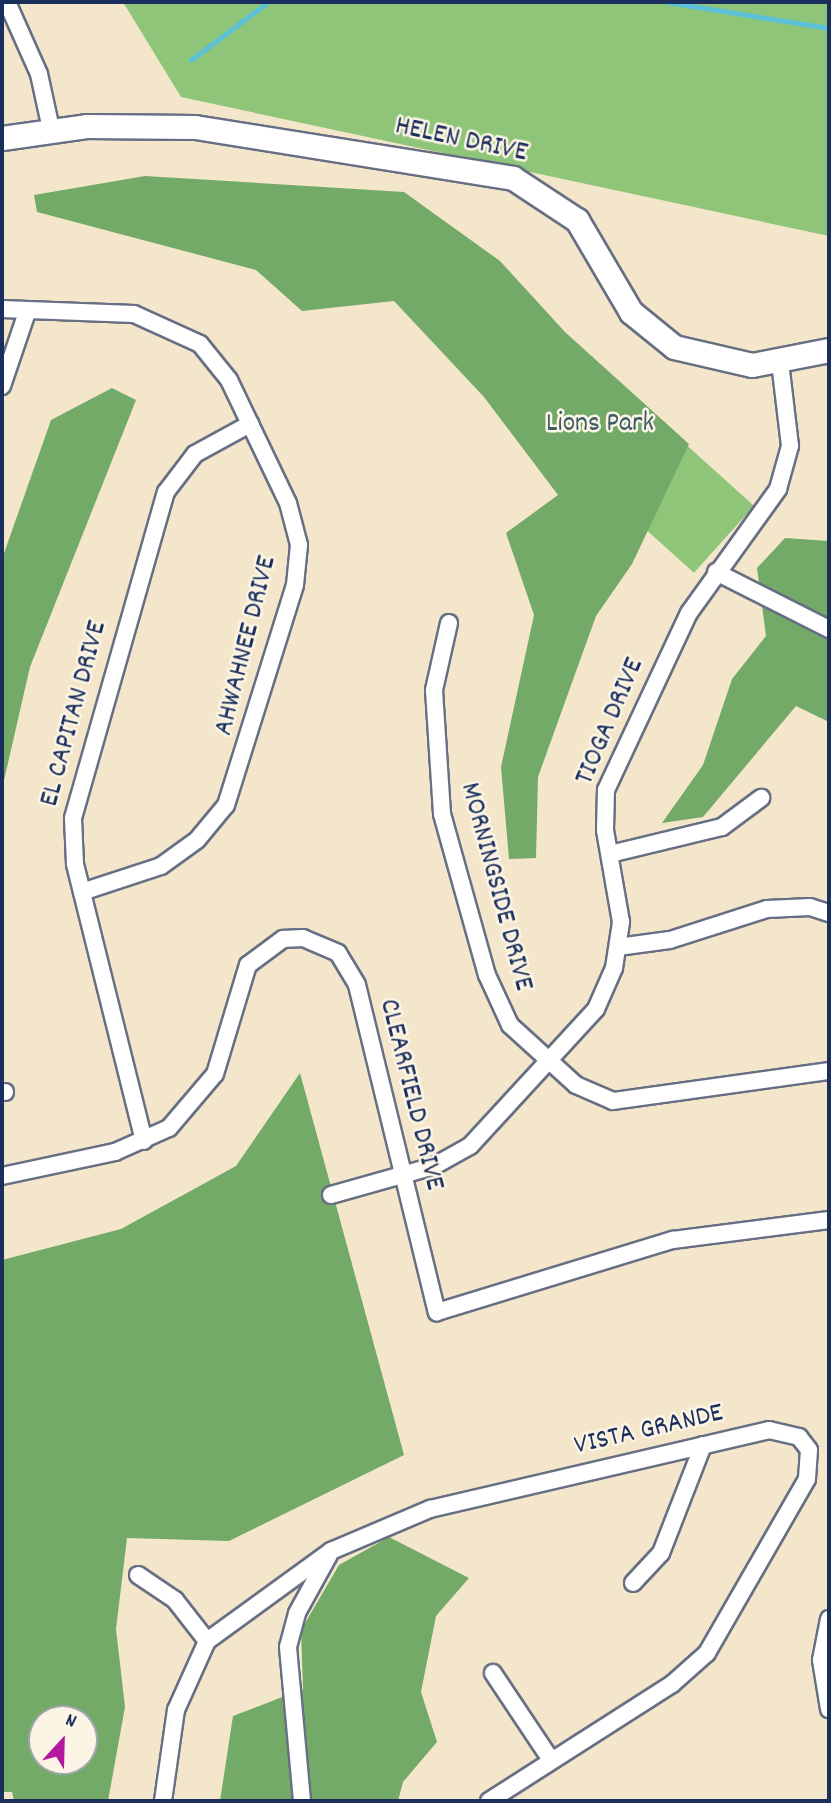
<!DOCTYPE html>
<html>
<head>
<meta charset="utf-8">
<style>
	body { margin:0 }
	#map { position:relative; width:831px; height:1803px; overflow:hidden; background:#f4e6ca; font-family:Dekko,sans-serif }
	div>[style] { position:absolute }
	.green>* { inset:0; background:#8fc578; transform-origin:0 0 }
	.forest>* { inset:0; background:#73aa68 }
	.stream>* { height:4.5px; margin:-2.25px; padding:0 2.25px; transform-origin:2.25px; border-radius:2.25px; background:#5bc1d8 }
	.roads { filter:drop-shadow(2px 0 #676f84) drop-shadow(-2px 0 #676f84) drop-shadow(0 2px #676f84) drop-shadow(0 -2px #676f84) }
	.street>* { height:16px; margin:-8px; padding:0 8px; transform-origin:8px; border-radius:8px; background:#fff }
	.secondary>* { height:23px; margin:-11.5px; padding:0 11.5px; transform-origin:11.5px; border-radius:11.5px; background:#fff }
	span { translate:-50% -50%; white-space:nowrap; text-align:center; line-height:1.15; -webkit-text-stroke:5px #fcf5e5; paint-order:stroke }
	.street-label { font-size:28px; color:#1b2f5e }
	.park-label { font-size:28px; color:#3e5c66 }
	.frame { position:absolute; inset:0; border:4px solid #1b2f5e; pointer-events:none }
	.north { position:absolute; left:28px; top:1705px; width:70px; height:70px; box-sizing:border-box; background:#fcf5e5; border:2px solid #a2a6af; border-radius:50%; rotate:22deg; font-size:19px; font-weight:700; line-height:28px; text-align:center; color:#1b2f5e }
	.north::after { content:''; display:block; margin:auto; width:24px; height:32px; background:#b5179e; clip-path:polygon(50% 0,100% 100%,50% 72%,0 100%) }
</style>
</head>
<body>
<div id="map">
	<div class="green">
		<div style="clip-path:polygon(123px 2px,829px 2px,829px 236px,181px 97px)"></div>
		<div style="left:581px;top:350px;width:233px;height:90px;rotate:42deg"></div>
	</div>
	<div class="forest">
		<div style="clip-path:polygon(145px 176px,404px 192px,500px 261px,565px 332px,689px 444px,632px 564px,596px 616px,538px 777px,536px 858px,509px 859px,501px 767px,534px 615px,506px 533px,558px 495px,484px 397px,394px 301px,302px 311px,256px 270px,37px 212px,34px 195px)"></div>
		<div style="clip-path:polygon(112px 388px,136px 400px,30px 667px,2px 789px,2px 559px,51px 420px)"></div>
		<div style="clip-path:polygon(785px 538px,829px 541px,829px 722px,796px 706px,703px 817px,662px 823px,703px 765px,732px 679px,766px 636px,757px 568px)"></div>
		<div style="clip-path:polygon(evenodd,300px 1073px,404px 1455px,229px 1541px,127px 1538px,116px 1629px,125px 1707px,108px 1801px,14px 1801px,12px 1792px,2px 1792px,2px 1260px,121px 1229px,236px 1166px,300px 1073px,42px 1719px,84px 1719px,84px 1761px,42px 1761px,42px 1719px)"></div>
		<div style="clip-path:polygon(389px 1537px,469px 1578px,436px 1616px,421px 1692px,437px 1742px,403px 1782px,398px 1801px,220px 1801px,233px 1716px,303px 1689px,301px 1630px,339px 1565px)"></div>
	</div>
	<div class="stream">
		<div style="left:667px;top:2px;width:164px;rotate:9.1deg"></div>
		<div style="left:191px;top:60px;width:96px;rotate:-37deg"></div>
	</div>
	<div class="roads">
		<div class="street">
			<div style="left:7px;top:2px;width:79px;rotate:66deg"></div>
			<div style="left:39px;top:74px;width:56px;rotate:77.7deg"></div>
			<div style="left:2px;top:309px;width:132px;rotate:2.2deg"></div>
			<div style="left:134px;top:314px;width:72px;rotate:24.4deg"></div>
			<div style="left:200px;top:344px;width:46px;rotate:51.1deg"></div>
			<div style="left:229px;top:380px;width:136px;rotate:64.4deg"></div>
			<div style="left:288px;top:503px;width:43px;rotate:75.3deg"></div>
			<div style="left:299px;top:545px;width:40px;rotate:95.7deg"></div>
			<div style="left:295px;top:585px;width:231px;rotate:107.4deg"></div>
			<div style="left:226px;top:805px;width:45px;rotate:129.6deg"></div>
			<div style="left:197px;top:840px;width:44px;rotate:144.2deg"></div>
			<div style="left:161px;top:866px;width:83px;rotate:161.8deg"></div>
			<div style="left:2px;top:386px;width:78px;rotate:-71.3deg"></div>
			<div style="left:716px;top:572px;width:127px;rotate:26.8deg"></div>
			<div style="left:449px;top:623px;width:69px;rotate:102.6deg"></div>
			<div style="left:434px;top:690px;width:124px;rotate:86.3deg"></div>
			<div style="left:442px;top:814px;width:167px;rotate:74.4deg"></div>
			<div style="left:487px;top:975px;width:55px;rotate:65.3deg"></div>
			<div style="left:510px;top:1025px;width:89px;rotate:42.3deg"></div>
			<div style="left:576px;top:1085px;width:40px;rotate:23.4deg"></div>
			<div style="left:613px;top:1101px;width:218px;rotate:-7.9deg"></div>
			<div style="left:610px;top:854px;width:115px;rotate:-13.6deg"></div>
			<div style="left:722px;top:827px;width:49px;rotate:-36.6deg"></div>
			<div style="left:618px;top:947px;width:52px;rotate:-7.7deg"></div>
			<div style="left:670px;top:940px;width:102px;rotate:-17.7deg"></div>
			<div style="left:767px;top:909px;width:43px;rotate:-2.7deg"></div>
			<div style="left:810px;top:907px;width:20px;rotate:18deg"></div>
			<div style="left:2px;top:1092px;width:3px"></div>
			<div style="left:144px;top:1141px;width:285px;rotate:-104deg"></div>
			<div style="left:75px;top:864px;width:46px;rotate:-92.5deg"></div>
			<div style="left:73px;top:818px;width:339px;rotate:-74.1deg"></div>
			<div style="left:166px;top:492px;width:48px;rotate:-52.7deg"></div>
			<div style="left:195px;top:454px;width:63px;rotate:-28.6deg"></div>
			<div style="left:2px;top:1176px;width:116px;rotate:-12deg"></div>
			<div style="left:115px;top:1152px;width:59px;rotate:-24deg"></div>
			<div style="left:169px;top:1128px;width:71px;rotate:-49.6deg"></div>
			<div style="left:215px;top:1074px;width:114px;rotate:-73.2deg"></div>
			<div style="left:248px;top:965px;width:44px;rotate:-36.6deg"></div>
			<div style="left:283px;top:939px;width:20px;rotate:-3deg"></div>
			<div style="left:303px;top:938px;width:38px;rotate:23deg"></div>
			<div style="left:338px;top:953px;width:37px;rotate:59deg"></div>
			<div style="left:357px;top:985px;width:337px;rotate:76.3deg"></div>
			<div style="left:437px;top:1312px;width:247px;rotate:-17deg"></div>
			<div style="left:673px;top:1240px;width:157px;rotate:-7.3deg"></div>
			<div style="left:331px;top:1195px;width:107px;rotate:-15.7deg"></div>
			<div style="left:434px;top:1166px;width:41px;rotate:-29.1deg"></div>
			<div style="left:470px;top:1146px;width:186px;rotate:-47.4deg"></div>
			<div style="left:596px;top:1009px;width:45px;rotate:-66.3deg"></div>
			<div style="left:614px;top:968px;width:47px;rotate:-81.3deg"></div>
			<div style="left:621px;top:922px;width:93px;rotate:-99.9deg"></div>
			<div style="left:605px;top:830px;width:40px;rotate:-88.6deg"></div>
			<div style="left:606px;top:790px;width:195px;rotate:-64.9deg"></div>
			<div style="left:689px;top:613px;width:153px;rotate:-54.3deg"></div>
			<div style="left:778px;top:489px;width:45px;rotate:-74.4deg"></div>
			<div style="left:790px;top:446px;width:85px;rotate:-96.8deg"></div>
			<div style="left:138px;top:1575px;width:45px;rotate:34deg"></div>
			<div style="left:175px;top:1600px;width:52px;rotate:52deg"></div>
			<div style="left:633px;top:1583px;width:41px;rotate:-47deg"></div>
			<div style="left:661px;top:1553px;width:116px;rotate:-68.7deg"></div>
			<div style="left:829px;top:1619px;width:42px;rotate:101deg"></div>
			<div style="left:821px;top:1660px;width:50px;rotate:80.7deg"></div>
			<div style="left:493px;top:1673px;width:105px;rotate:56.3deg"></div>
			<div style="left:163px;top:1801px;width:92px;rotate:-81.9deg"></div>
			<div style="left:176px;top:1710px;width:76px;rotate:-65.8deg"></div>
			<div style="left:207px;top:1641px;width:153px;rotate:-36deg"></div>
			<div style="left:331px;top:1551px;width:108px;rotate:-23deg"></div>
			<div style="left:430px;top:1509px;width:348px;rotate:-13.1deg"></div>
			<div style="left:769px;top:1430px;width:31px;rotate:13deg"></div>
			<div style="left:799px;top:1437px;width:16px;rotate:52deg"></div>
			<div style="left:809px;top:1450px;width:29px;rotate:94deg"></div>
			<div style="left:807px;top:1479px;width:201px;rotate:119.9deg"></div>
			<div style="left:707px;top:1653px;width:47px;rotate:138.5deg"></div>
			<div style="left:672px;top:1684px;width:217px;rotate:147.4deg"></div>
			<div style="left:302px;top:1801px;width:155px;rotate:-95.2deg"></div>
			<div style="left:288px;top:1647px;width:35px;rotate:-75deg"></div>
			<div style="left:297px;top:1613px;width:66px;rotate:-61.1deg"></div>
		</div>
		<div class="secondary">
			<div style="left:2px;top:138px;width:85px;rotate:-8.1deg"></div>
			<div style="left:86px;top:126px;width:109px;rotate:0.5deg"></div>
			<div style="left:195px;top:127px;width:322px;rotate:9.1deg"></div>
			<div style="left:513px;top:178px;width:77px;rotate:33.3deg"></div>
			<div style="left:577px;top:220px;width:107px;rotate:59.6deg"></div>
			<div style="left:631px;top:312px;width:55px;rotate:39.1deg"></div>
			<div style="left:674px;top:347px;width:80px;rotate:13deg"></div>
			<div style="left:752px;top:365px;width:78px;rotate:-11deg"></div>
		</div>
	</div>
	<div class="street-label">
		<span style="left:461px;top:141px;rotate:12deg">HELEN DRIVE</span>
		<span style="left:247px;top:646px;rotate:-76deg">AHWAHNEE DRIVE</span>
		<span style="left:75px;top:714px;rotate:-75deg">EL CAPITAN DRIVE</span>
		<span style="left:611px;top:722px;rotate:-67deg">TIOGA DRIVE</span>
		<span style="left:495px;top:887px;rotate:75deg">MORNINGSIDE DRIVE</span>
		<span style="left:410px;top:1095px;rotate:76deg">CLEARFIELD DRIVE</span>
		<span style="left:649px;top:1431px;rotate:-13deg">VISTA GRANDE</span>
	</div>
	<div class="park-label">
		<span style="left:600px;top:425px">Lions Park</span>
	</div>
	<div class="frame"></div>
	<div class="north">N</div>
</div>
</body>
</html>
